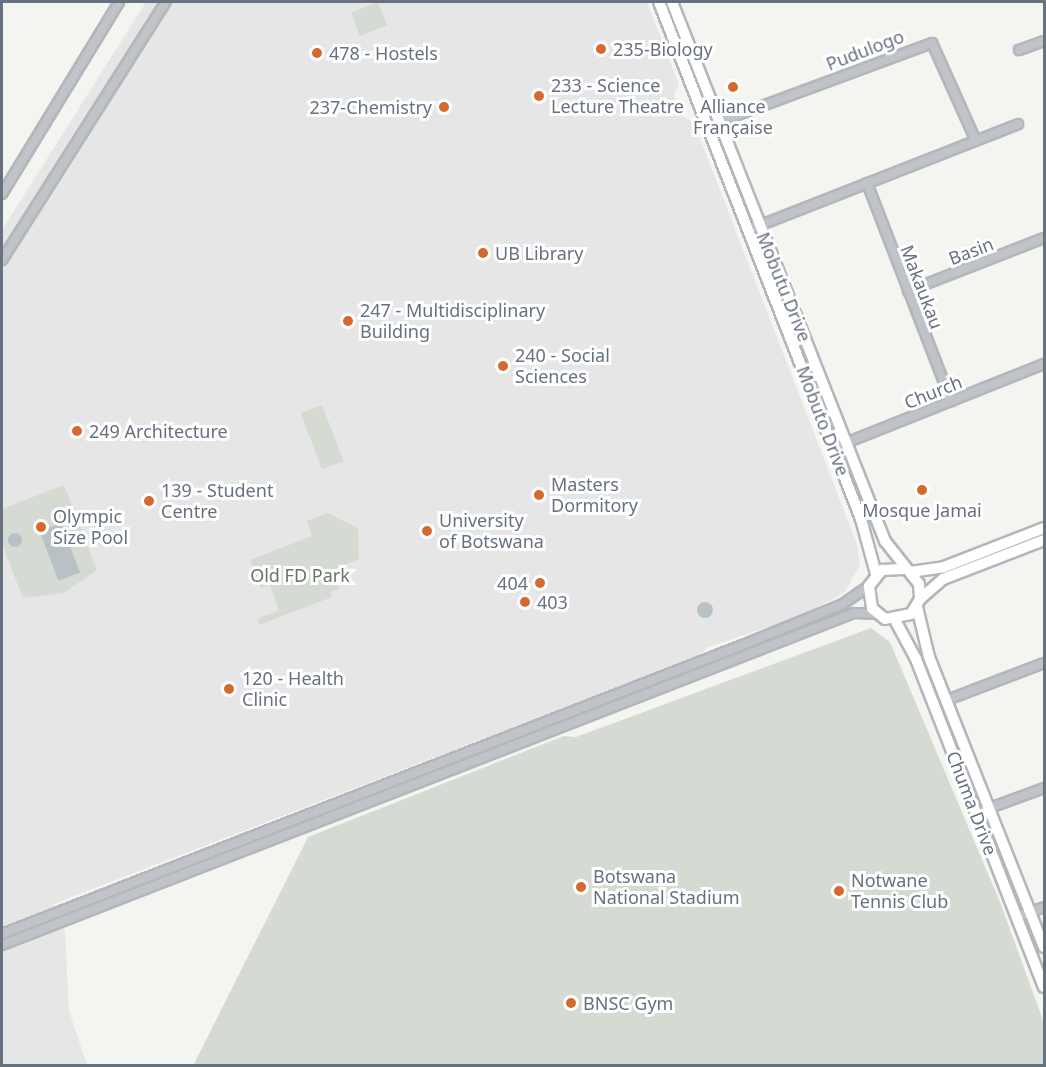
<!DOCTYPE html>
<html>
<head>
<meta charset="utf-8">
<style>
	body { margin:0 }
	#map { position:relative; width:1046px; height:1067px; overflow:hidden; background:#f4f5f1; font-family:"Noto Sans",sans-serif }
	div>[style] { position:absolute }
	.built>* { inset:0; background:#e5e6e5 }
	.green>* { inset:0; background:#d5dbd3; transform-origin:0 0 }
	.water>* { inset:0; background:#b8c1c6; transform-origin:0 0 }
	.round { border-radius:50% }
	.roads { filter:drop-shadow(2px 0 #b3b7bb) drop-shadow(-2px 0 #b3b7bb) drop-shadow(0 2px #b3b7bb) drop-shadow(0 -2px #b3b7bb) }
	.minor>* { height:8px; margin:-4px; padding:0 4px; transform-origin:4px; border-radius:4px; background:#c0c3c7 }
	.secondary>* { height:10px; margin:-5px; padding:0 5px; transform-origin:5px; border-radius:5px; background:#fff }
	.dots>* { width:16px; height:16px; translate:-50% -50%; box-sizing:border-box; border:3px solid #fff; border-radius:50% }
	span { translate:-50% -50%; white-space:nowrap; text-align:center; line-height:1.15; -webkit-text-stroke:6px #fff; paint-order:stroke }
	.poi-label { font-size:18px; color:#667280 }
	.left { translate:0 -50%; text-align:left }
	.right { translate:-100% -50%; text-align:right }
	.street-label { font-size:18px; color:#667280 }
	.park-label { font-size:18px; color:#667864 }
	.frame { position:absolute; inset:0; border:3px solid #667280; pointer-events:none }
</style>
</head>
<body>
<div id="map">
	<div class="built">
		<div style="clip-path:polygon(146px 2px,647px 2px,679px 85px,674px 94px,682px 115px,694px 123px,857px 544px,860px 565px,844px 593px,798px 617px,708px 647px,699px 656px,53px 904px,65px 931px,69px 1011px,87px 1065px,2px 1065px,2px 230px)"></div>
	</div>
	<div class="green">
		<div style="left:378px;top:2px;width:25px;height:29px;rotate:69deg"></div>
		<div style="left:322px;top:405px;width:60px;height:23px;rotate:69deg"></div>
		<div style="clip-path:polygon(64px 485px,97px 570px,64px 593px,23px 598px,2px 544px,2px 509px)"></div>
		<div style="clip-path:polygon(328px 513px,358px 528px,359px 559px,332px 570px,339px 589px,330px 592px,332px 597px,259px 625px,257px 619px,279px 610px,270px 585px,261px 588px,250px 560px,312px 536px,307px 521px)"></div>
		<div style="clip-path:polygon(871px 628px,890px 642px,1000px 902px,1044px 1023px,1044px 1065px,193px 1066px,308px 837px,564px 736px,576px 737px)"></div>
	</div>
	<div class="water">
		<div style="left:61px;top:523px;width:53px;height:23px;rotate:69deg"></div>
		<div class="round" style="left:8px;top:533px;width:14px;height:14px"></div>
		<div class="round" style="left:697px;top:602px;width:16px;height:16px"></div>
	</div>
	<div class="roads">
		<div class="minor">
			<div style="left:1019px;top:50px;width:27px;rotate:-20deg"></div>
			<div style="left:708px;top:126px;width:239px;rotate:-20.3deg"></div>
			<div style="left:932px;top:43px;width:107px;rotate:65.8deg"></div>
			<div style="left:867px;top:183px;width:234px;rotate:68.9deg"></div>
			<div style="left:2px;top:194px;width:225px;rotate:-58.6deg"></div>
			<div style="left:748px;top:230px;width:290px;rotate:-21.4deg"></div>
			<div style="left:2px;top:260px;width:306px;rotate:-57.6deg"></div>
			<div style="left:908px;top:291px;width:146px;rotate:-21.3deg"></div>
			<div style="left:833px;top:448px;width:227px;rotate:-21.7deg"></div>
			<div style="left:947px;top:700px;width:104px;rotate:-20.9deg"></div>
			<div style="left:976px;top:813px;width:72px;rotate:-20.2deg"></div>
			<div style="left:1017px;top:917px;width:29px;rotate:-20deg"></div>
			<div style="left:2px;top:934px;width:803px;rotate:-21.32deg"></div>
			<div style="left:750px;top:642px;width:100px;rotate:-22.2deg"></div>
			<div style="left:843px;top:604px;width:32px;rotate:-35deg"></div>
			<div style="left:2px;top:945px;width:914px;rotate:-21.29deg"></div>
			<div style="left:854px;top:613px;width:23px;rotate:2deg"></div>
		</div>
		<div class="secondary">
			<div style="left:659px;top:2px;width:555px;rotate:68.66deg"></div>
			<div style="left:861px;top:519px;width:57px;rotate:74.7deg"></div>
			<div style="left:672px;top:2px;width:580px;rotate:68.44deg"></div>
			<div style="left:885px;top:541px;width:55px;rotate:51.7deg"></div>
			<div style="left:919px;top:584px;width:15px;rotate:86deg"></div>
			<div style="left:920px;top:599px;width:17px;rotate:121deg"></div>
			<div style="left:911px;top:614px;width:26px;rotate:169deg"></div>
			<div style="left:885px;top:619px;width:17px;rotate:-140deg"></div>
			<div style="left:872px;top:608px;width:22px;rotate:-98deg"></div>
			<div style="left:869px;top:586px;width:21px;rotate:-51deg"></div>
			<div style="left:882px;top:570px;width:21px;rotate:-3deg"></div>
			<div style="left:910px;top:572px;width:34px;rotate:-8deg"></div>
			<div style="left:944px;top:567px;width:107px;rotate:-21.3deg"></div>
			<div style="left:920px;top:599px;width:30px;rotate:-41deg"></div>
			<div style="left:943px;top:579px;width:108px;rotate:-21.1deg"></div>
			<div style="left:917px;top:607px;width:51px;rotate:76.5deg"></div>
			<div style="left:929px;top:657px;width:312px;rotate:68.4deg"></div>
			<div style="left:895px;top:620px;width:44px;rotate:61.7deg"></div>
			<div style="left:916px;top:659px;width:352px;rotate:68.7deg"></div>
		</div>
	</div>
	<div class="dots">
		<div style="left:601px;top:49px;background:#d66930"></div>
		<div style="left:317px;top:53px;background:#d66930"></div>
		<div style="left:733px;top:87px;background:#d66930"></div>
		<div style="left:539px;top:96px;background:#d66930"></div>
		<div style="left:444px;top:107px;background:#d66930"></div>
		<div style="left:483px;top:253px;background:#d66930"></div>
		<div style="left:348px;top:321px;background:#d66930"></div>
		<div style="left:503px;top:366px;background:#d66930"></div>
		<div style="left:77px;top:431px;background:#d66930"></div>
		<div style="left:922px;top:490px;background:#d66930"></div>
		<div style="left:539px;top:495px;background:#d66930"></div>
		<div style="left:149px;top:501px;background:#d66930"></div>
		<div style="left:41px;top:527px;background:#d66930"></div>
		<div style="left:427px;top:531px;background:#d66930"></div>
		<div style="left:540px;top:583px;background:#d66930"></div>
		<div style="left:525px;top:602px;background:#d66930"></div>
		<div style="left:229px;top:689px;background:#d66930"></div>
		<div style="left:581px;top:887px;background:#d66930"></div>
		<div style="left:839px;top:891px;background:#d66930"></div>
		<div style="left:571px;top:1003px;background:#d66930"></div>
	</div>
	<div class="poi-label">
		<span class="left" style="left:613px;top:49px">235-Biology</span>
		<span class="left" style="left:329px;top:53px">478 - Hostels</span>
		<span class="left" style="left:551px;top:96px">233 - Science<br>Lecture Theatre</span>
		<span class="right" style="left:432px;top:107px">237-Chemistry</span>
		<span style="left:733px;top:117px">Alliance<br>Française</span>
		<span class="left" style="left:495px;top:253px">UB Library</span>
		<span class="left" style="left:360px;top:321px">247 - Multidisciplinary<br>Building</span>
		<span class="left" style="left:515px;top:366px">240 - Social<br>Sciences</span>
		<span class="left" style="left:89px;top:431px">249 Architecture</span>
		<span class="left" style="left:551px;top:495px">Masters<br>Dormitory</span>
		<span class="left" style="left:161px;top:501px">139 - Student<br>Centre</span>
		<span style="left:922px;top:510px">Mosque Jamai</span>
		<span class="left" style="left:53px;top:527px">Olympic<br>Size Pool</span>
		<span class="left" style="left:439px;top:531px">University<br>of Botswana</span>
		<span class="right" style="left:528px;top:583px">404</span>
		<span class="left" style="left:537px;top:602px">403</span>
		<span class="left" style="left:242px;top:689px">120 - Health<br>Clinic</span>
		<span class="left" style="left:593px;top:887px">Botswana<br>National Stadium</span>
		<span class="left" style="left:851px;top:891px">Notwane<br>Tennis Club</span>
		<span class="left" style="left:583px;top:1003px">BNSC Gym</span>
	</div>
	<div class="street-label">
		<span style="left:865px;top:50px;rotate:-21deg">Pudulogo</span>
		<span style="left:971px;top:251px;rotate:-21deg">Basin</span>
		<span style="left:784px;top:287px;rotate:68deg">Mobutu Drive</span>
		<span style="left:922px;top:287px;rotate:69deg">Makaukau</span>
		<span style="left:933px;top:392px;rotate:-22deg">Church</span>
		<span style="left:823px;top:421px;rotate:69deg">Mobuto Drive</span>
		<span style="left:972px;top:803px;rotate:69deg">Chuma Drive</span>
	</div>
	<div class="park-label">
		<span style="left:300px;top:575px">Old FD Park</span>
	</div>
	<div class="frame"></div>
</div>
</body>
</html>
